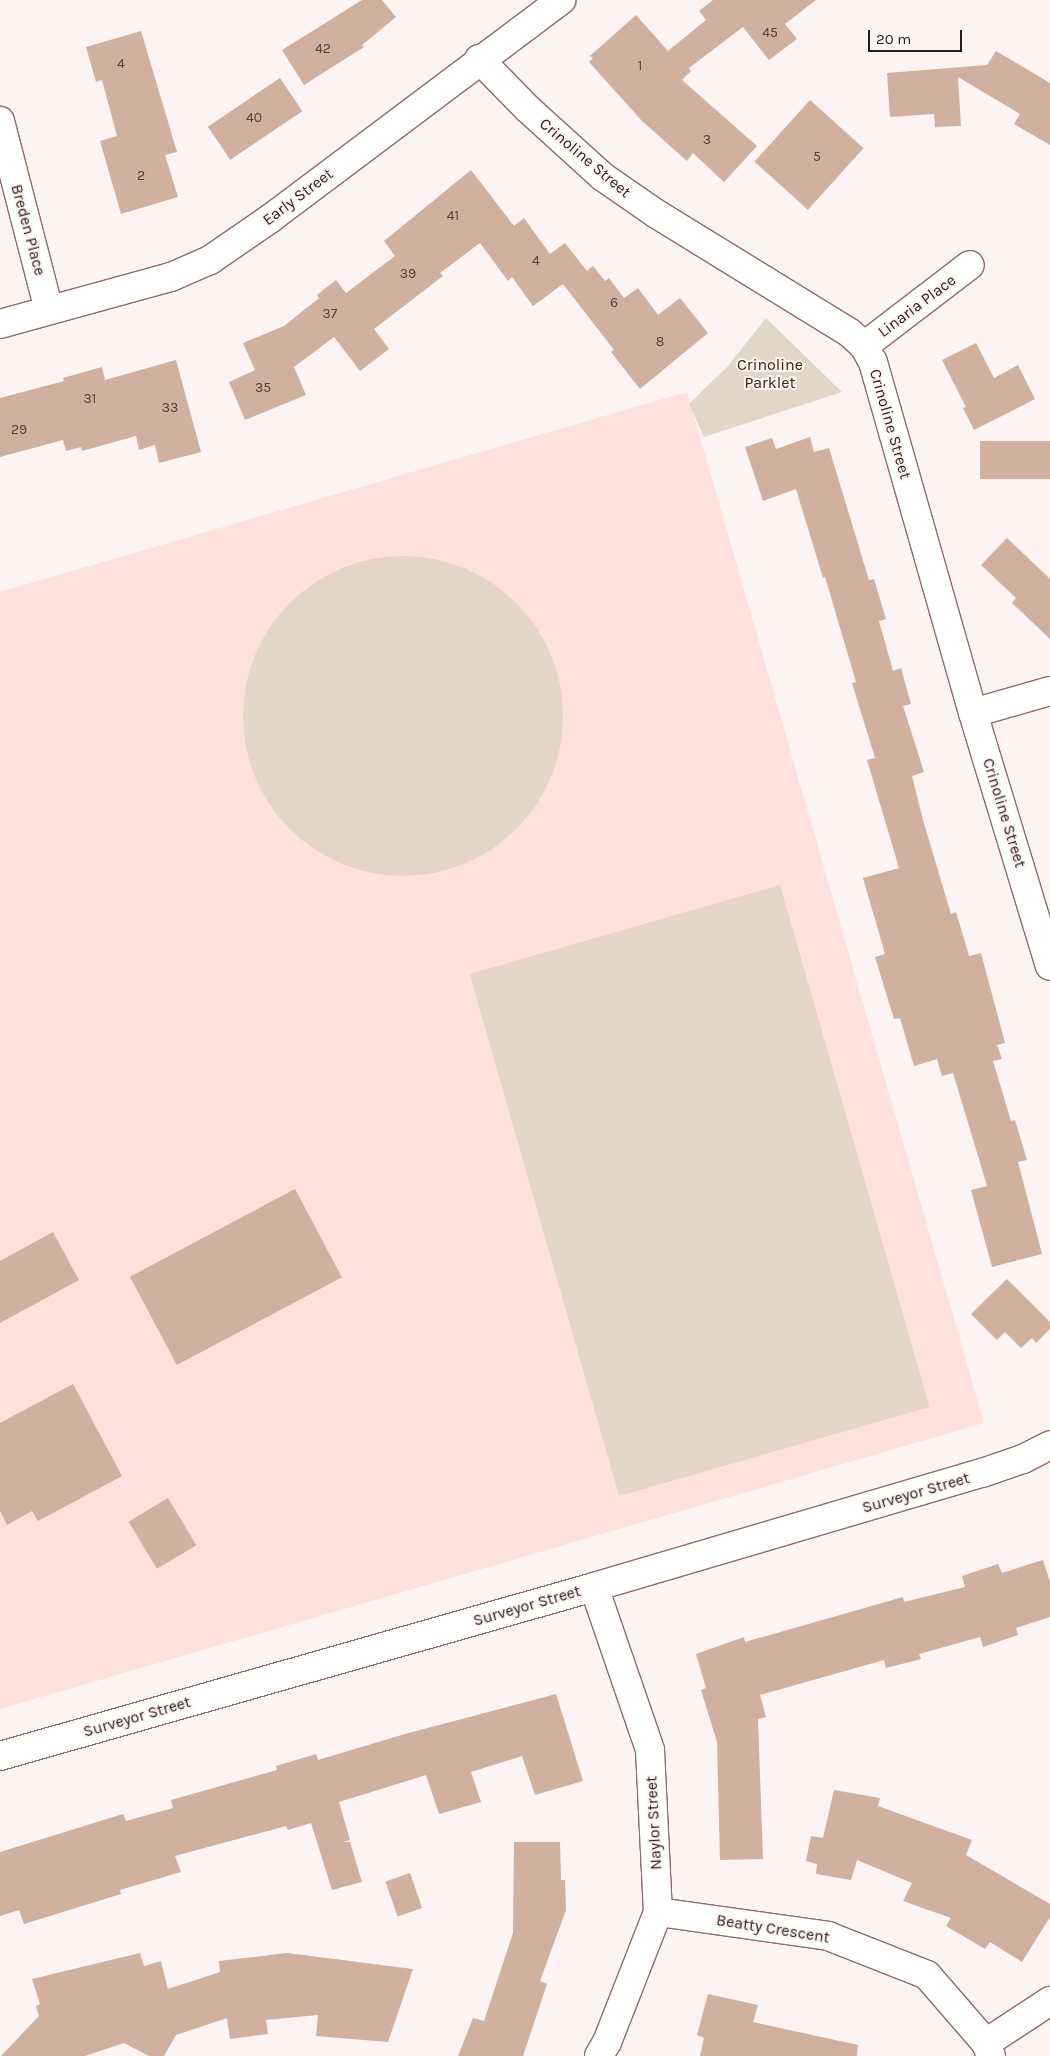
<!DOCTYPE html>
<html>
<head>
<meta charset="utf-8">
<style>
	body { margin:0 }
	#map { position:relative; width:1050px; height:2056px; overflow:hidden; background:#fcf3f2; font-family:Karla,sans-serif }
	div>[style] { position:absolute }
	.built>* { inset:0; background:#ffe1dc }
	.green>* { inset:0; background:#e4d6c6; transform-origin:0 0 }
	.round { border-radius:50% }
	.building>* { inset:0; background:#d0b09f; transform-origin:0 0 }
	.roads { filter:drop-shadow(1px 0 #906c66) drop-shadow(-1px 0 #906c66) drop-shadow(0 1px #906c66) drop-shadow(0 -1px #906c66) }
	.minor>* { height:28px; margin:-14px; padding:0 14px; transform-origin:14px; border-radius:14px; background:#fff }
	.tertiary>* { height:28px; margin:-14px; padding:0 14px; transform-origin:14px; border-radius:14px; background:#fff }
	span { translate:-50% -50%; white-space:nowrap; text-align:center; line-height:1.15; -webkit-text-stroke:4px #fcf3f2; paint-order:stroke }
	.number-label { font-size:14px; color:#54423b }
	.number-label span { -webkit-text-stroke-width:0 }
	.street-label { font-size:16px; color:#2b1d1a }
	.park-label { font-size:16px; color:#3c2302 }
	.scale { position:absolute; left:868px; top:30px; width:94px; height:22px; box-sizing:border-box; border:2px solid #2b1d1a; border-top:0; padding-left:6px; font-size:15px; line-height:18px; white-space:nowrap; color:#2b1d1a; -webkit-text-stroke:4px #fcf3f2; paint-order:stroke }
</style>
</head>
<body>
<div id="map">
	<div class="built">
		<div style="clip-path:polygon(687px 392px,984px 1423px,0 1709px,0 592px)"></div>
	</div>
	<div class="green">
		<div style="clip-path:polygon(766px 318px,842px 392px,704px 437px,689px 404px,728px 366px)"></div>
		<div class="round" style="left:243px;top:556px;width:320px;height:320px"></div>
		<div style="left:780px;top:885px;width:543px;height:323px;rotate:74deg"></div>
	</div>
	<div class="building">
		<div style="clip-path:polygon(362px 0,382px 0,396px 17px,362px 45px,364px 47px,304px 85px,282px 50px)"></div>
		<div style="clip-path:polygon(713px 0,816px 0,785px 24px,797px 39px,769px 60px,743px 27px,689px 68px,691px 71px,682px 80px,757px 146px,724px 182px,693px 153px,687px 161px,642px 121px,589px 62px,593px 58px,590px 56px,636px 15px,668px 51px,706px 20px,699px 11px)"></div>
		<div style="clip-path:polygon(141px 31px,177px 152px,165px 155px,178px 197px,121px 214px,100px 141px,117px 136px,102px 80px,96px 82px,86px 47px)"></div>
		<div style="clip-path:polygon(996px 51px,1050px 83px,1050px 145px,1014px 124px,1020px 114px,958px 77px,961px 126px,935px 127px,934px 114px,890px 117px,887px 73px,987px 65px)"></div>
		<div style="left:280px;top:78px;width:40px;height:87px;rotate:56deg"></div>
		<div style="left:810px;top:100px;width:72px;height:83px;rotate:42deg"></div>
		<div style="clip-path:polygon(471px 170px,514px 226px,524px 218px,550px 254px,565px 243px,587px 271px,593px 266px,605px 281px,609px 278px,624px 298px,638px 288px,658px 315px,680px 298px,708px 333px,640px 389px,611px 352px,614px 350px,563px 284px,533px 306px,512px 277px,508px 281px,480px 243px,440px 273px,443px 276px,374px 329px,389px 349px,360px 371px,334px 337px,294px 367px,306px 395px,245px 420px,229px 382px,255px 370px,243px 343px,284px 326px,319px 298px,317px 295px,336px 280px,346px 293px,395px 256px,384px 241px)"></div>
		<div style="clip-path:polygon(976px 343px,994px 378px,1018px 365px,1035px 399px,974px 430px,963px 408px,966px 407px,942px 360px)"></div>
		<div style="clip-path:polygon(176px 360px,201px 452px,159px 463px,155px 445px,139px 450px,136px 436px,82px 451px,81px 447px,66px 451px,63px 440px,0 457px,0 398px,64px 381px,63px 378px,102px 367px,105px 380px)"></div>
		<div style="clip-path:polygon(810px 437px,814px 452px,829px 448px,869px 580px,874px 579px,886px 619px,879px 621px,893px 671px,901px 668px,911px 704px,903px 706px,924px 772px,912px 776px,923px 820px,951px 914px,956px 912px,969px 956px,981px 953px,1005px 1043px,997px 1045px,1002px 1059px,993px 1061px,1011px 1121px,1015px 1120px,1027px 1160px,1018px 1162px,1042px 1254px,992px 1267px,971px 1190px,987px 1186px,953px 1073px,942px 1076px,937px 1059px,914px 1066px,900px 1018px,894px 1019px,875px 957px,885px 954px,863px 878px,899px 868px,867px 760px,875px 758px,852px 683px,856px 682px,825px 577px,823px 578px,796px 489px,763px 501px,745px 447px,772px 438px,776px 449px)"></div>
		<div style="left:1050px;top:441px;width:38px;height:70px;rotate:90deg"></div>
		<div style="clip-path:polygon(1007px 538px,1050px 579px,1050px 639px,1012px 603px,1016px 598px,981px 565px)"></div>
		<div style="left:295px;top:1189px;width:100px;height:187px;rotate:62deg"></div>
		<div style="clip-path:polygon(53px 1232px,79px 1280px,0 1323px,0 1261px)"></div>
		<div style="clip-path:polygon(1007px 1279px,1050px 1322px,1050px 1329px,1036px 1343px,1032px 1338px,1021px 1348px,1005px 1332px,997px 1340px,971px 1314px)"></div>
		<div style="clip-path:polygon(73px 1384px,122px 1476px,38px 1521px,32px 1511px,7px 1525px,0 1511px,0 1423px)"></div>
		<div style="left:168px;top:1498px;width:55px;height:46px;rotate:59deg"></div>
		<div style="clip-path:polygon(1043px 1560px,1050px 1582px,1050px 1617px,1016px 1628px,1018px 1635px,983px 1647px,980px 1637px,919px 1654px,921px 1659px,886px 1668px,884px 1660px,760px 1695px,766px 1717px,758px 1719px,763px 1859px,720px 1860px,717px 1742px,701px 1690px,706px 1688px,696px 1654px,744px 1637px,745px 1642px,903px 1597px,904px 1602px,965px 1587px,962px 1576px,998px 1564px,1002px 1573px)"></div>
		<div style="clip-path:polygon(556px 1694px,583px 1781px,535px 1795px,522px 1756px,471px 1772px,481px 1802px,439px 1814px,426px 1775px,339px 1802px,350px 1840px,343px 1842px,350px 1842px,362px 1882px,332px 1890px,311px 1823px,288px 1830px,286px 1826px,175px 1856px,181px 1872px,120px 1890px,121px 1894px,24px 1924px,19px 1910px,0 1916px,0 1852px,123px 1814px,126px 1821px,173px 1808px,171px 1800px,277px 1770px,276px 1766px,316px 1754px,318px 1760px,405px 1734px)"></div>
		<div style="clip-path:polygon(834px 1790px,880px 1798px,878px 1806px,972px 1840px,966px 1855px,1050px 1904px,1050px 1917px,1022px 1962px,990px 1942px,985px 1949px,946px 1926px,951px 1918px,903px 1901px,912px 1883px,857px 1860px,851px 1880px,816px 1874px,817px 1864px,806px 1861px,811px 1836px,823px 1838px)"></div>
		<div style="clip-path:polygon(514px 1842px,560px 1842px,561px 1880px,565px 1880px,566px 1910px,540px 1981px,547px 1984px,523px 2056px,458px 2056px,473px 2018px,484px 2021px,513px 1933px)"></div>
		<div style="left:410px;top:1873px;width:37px;height:26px;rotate:71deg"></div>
		<div style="clip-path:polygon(140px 1953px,144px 1966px,161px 1961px,168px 1989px,220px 1972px,219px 1961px,287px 1953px,413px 1969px,388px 2042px,316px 2036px,318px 2015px,266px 2020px,268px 2034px,230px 2039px,227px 2018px,176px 2035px,164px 2056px,149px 2056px,124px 2043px,85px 2056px,1px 2056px,39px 2016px,36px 2006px,40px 2004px,32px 1979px)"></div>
		<div style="clip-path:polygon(708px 1994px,758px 2005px,753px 2022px,858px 2045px,857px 2056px,700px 2056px,704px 2038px,697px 2035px)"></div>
	</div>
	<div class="roads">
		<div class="minor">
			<div style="left:479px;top:59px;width:70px;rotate:45.6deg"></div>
			<div style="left:528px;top:109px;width:101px;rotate:42.2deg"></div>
			<div style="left:603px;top:177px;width:63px;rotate:34.7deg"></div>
			<div style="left:655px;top:213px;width:229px;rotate:31.6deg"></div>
			<div style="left:850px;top:333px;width:19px;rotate:43deg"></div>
			<div style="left:864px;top:346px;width:18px;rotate:61deg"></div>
			<div style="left:873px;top:362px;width:365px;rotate:74.1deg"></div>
			<div style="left:973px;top:713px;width:264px;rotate:73.1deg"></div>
			<div style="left:0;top:121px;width:195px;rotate:75.5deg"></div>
			<div style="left:0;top:324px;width:177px;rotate:-15.4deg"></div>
			<div style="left:171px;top:277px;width:43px;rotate:-23.6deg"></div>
			<div style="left:210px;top:260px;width:74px;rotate:-34.5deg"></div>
			<div style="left:271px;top:218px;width:363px;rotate:-36.9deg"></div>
			<div style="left:864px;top:346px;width:133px;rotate:-37.4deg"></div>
			<div style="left:973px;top:713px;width:80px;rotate:-15.9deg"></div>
			<div style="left:594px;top:1587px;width:172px;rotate:71deg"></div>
			<div style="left:650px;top:1750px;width:162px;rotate:87.2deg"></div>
			<div style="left:658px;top:1912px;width:140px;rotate:111.4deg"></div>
			<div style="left:607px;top:2042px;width:16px;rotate:120deg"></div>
			<div style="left:658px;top:1912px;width:172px;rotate:8deg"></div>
			<div style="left:828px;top:1936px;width:106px;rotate:21.5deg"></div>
			<div style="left:927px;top:1975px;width:90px;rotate:49.1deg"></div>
			<div style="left:986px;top:2043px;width:14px;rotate:69deg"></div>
			<div style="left:986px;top:2043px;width:77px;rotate:-33.3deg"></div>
		</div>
		<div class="tertiary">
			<div style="left:0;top:1756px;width:618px;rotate:-15.88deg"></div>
			<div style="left:594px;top:1587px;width:404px;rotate:-16.4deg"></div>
			<div style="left:982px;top:1473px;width:43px;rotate:-18.9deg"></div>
			<div style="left:1023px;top:1459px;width:30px;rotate:-27deg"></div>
		</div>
	</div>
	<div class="number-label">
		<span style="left:770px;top:33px">45</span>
		<span style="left:323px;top:49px">42</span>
		<span style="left:121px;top:64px">4</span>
		<span style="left:640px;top:66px">1</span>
		<span style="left:254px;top:118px">40</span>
		<span style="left:707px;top:140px">3</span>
		<span style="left:817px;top:157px">5</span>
		<span style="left:141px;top:176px">2</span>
		<span style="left:453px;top:216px">41</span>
		<span style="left:536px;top:261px">4</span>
		<span style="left:408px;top:274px">39</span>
		<span style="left:614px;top:303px">6</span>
		<span style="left:330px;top:314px">37</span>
		<span style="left:660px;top:342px">8</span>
		<span style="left:263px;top:388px">35</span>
		<span style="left:90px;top:399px">31</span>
		<span style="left:170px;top:408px">33</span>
		<span style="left:19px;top:430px">29</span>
	</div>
	<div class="street-label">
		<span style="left:585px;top:158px;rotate:40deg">Crinoline Street</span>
		<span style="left:298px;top:197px;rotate:-37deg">Early Street</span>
		<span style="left:28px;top:230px;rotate:75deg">Breden Place</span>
		<span style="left:917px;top:306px;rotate:-37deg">Linaria Place</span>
		<span style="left:890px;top:424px;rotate:74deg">Crinoline Street</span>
		<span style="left:1004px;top:813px;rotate:73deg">Crinoline Street</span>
		<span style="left:916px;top:1493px;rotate:-16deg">Surveyor Street</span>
		<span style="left:527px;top:1606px;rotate:-16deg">Surveyor Street</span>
		<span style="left:137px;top:1717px;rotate:-16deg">Surveyor Street</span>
		<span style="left:654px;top:1823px;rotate:-93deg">Naylor Street</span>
		<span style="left:773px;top:1929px;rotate:9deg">Beatty Crescent</span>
	</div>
	<div class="park-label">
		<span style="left:770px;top:374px">Crinoline<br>Parklet</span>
	</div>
	<div class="scale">20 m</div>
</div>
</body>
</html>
